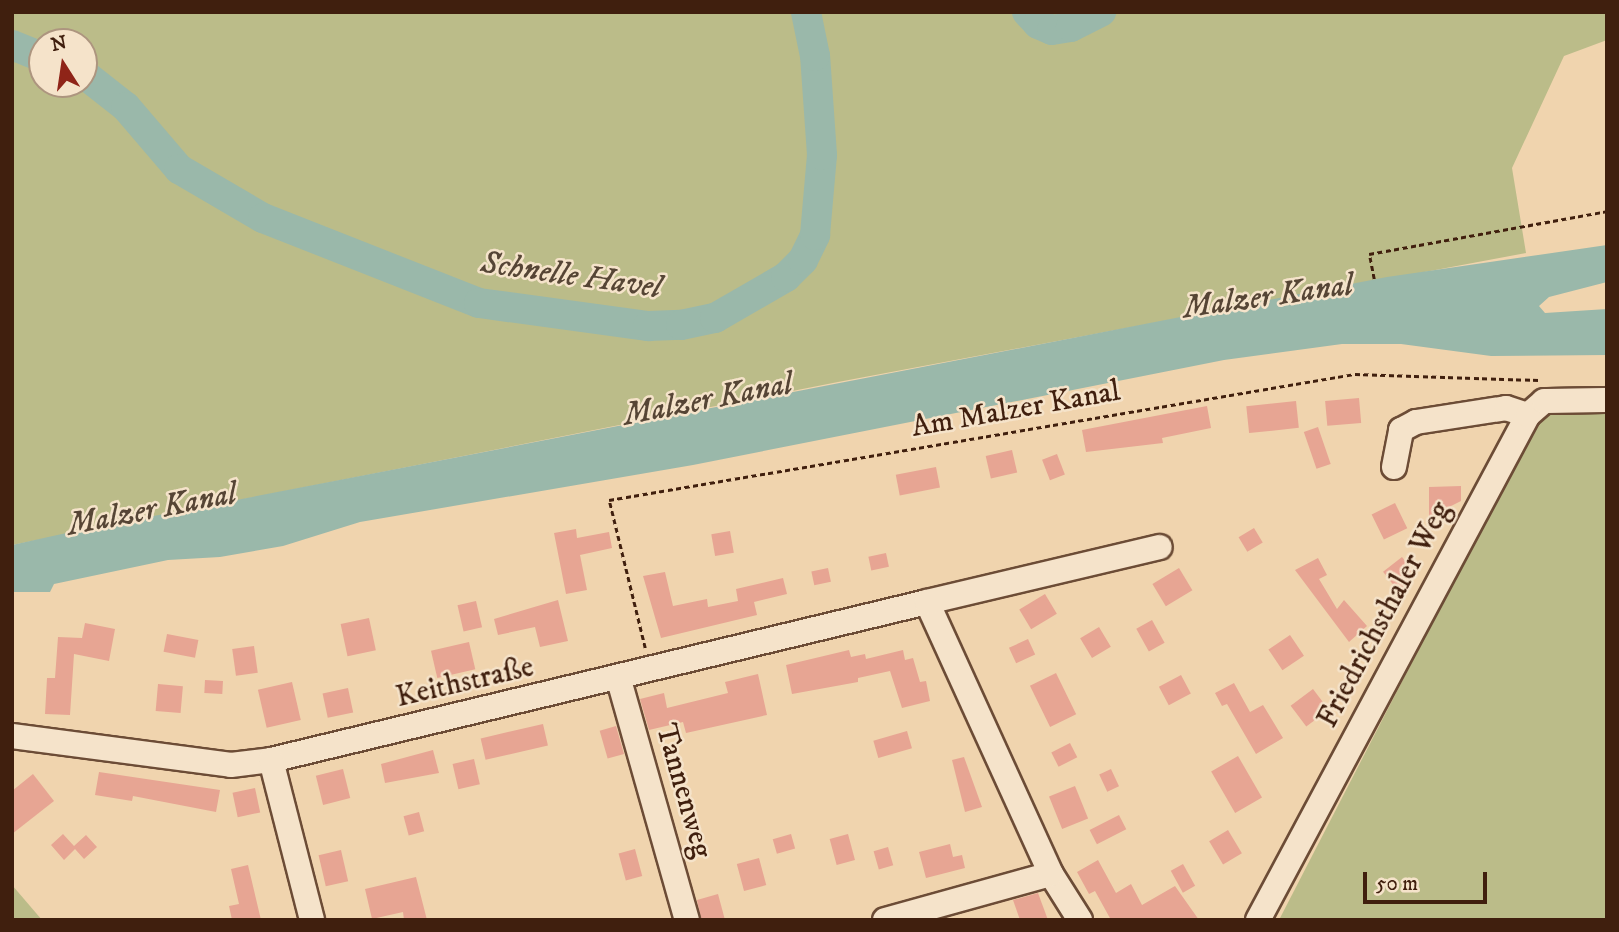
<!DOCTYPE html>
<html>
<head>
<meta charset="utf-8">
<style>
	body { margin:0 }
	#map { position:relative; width:1619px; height:932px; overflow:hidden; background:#f0d4ae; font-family:"IM FELL DW Pica",serif }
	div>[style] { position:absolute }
	.green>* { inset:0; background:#bbbc89 }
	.water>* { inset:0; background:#9ab8aa }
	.river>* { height:30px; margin:-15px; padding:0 15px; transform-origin:15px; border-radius:15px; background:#9ab8aa }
	.building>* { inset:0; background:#e7a593; transform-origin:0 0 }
	.path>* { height:2.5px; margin-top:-1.25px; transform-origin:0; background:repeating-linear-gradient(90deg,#401f0e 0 5px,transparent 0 8.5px) }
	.roads { filter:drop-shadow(2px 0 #6c4c36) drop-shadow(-2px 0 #6c4c36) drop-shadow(0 2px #6c4c36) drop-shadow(0 -2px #6c4c36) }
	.minor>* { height:24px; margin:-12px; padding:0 12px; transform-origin:12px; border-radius:12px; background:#f5e3ca }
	span { translate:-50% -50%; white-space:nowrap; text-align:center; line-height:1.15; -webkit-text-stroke:5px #f5e3ca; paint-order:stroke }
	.street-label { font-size:30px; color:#401f0e }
	.water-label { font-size:32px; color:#564535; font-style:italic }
	.frame { position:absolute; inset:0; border:14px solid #401f0e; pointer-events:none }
	.north { position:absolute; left:28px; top:28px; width:70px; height:70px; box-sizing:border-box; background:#f5e3ca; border:2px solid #ad957f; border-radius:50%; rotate:348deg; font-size:19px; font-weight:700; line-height:28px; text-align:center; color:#401f0e }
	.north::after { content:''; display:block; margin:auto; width:24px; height:32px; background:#8f2418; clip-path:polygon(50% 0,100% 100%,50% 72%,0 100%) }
	.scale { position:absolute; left:1363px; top:872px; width:124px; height:32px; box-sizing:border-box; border:4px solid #401f0e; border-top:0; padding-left:9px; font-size:21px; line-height:24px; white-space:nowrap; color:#401f0e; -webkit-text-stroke:5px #f5e3ca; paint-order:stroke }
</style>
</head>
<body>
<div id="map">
	<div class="green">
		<div style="clip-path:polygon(evenodd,12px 12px,1607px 12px,1607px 40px,1564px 56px,1512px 168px,1526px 253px,838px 382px,12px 545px,12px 12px,42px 42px,84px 42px,84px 84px,42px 84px,42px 42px)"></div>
		<div style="clip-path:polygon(1607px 406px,1607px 920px,1279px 920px,1539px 416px,1563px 407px)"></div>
		<div style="clip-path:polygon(12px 885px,42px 920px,12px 920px)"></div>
	</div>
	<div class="water">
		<div style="clip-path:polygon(1607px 245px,1607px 282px,1549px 297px,1539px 306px,1545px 313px,1607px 309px,1607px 355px,1491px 356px,1401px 344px,1342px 344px,1224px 360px,693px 465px,360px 522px,283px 546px,220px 557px,168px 560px,54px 584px,50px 592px,12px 592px,12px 545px,71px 532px,1387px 277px)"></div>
	</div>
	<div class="river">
		<div style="left:1027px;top:12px;width:16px;rotate:47deg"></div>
		<div style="left:1038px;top:24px;width:15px;rotate:23deg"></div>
		<div style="left:1052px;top:30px;width:19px;rotate:-9deg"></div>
		<div style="left:1071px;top:27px;width:34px;rotate:-27deg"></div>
		<div style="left:12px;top:45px;width:32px;rotate:22deg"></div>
		<div style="left:84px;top:74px;width:53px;rotate:38.2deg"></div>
		<div style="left:126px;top:107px;width:82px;rotate:49.5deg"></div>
		<div style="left:179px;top:169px;width:97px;rotate:30.3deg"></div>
		<div style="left:263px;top:218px;width:232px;rotate:21.5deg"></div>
		<div style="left:479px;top:303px;width:171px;rotate:7.8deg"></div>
		<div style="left:648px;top:326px;width:33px;rotate:-2deg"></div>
		<div style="left:681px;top:325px;width:35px;rotate:-12deg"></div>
		<div style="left:715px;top:318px;width:82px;rotate:-30deg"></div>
		<div style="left:786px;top:277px;width:24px;rotate:-45deg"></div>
		<div style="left:803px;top:260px;width:28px;rotate:-64deg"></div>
		<div style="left:815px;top:235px;width:80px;rotate:-85deg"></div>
		<div style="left:822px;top:155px;width:99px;rotate:-94deg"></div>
		<div style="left:815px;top:56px;width:45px;rotate:-101.6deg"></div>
	</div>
	<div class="building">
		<div style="left:1359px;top:398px;width:25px;height:34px;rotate:85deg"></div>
		<div style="left:1296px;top:401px;width:27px;height:50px;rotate:84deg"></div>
		<div style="clip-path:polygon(1207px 406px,1211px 428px,1162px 438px,1163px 443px,1086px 452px,1082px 430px)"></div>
		<div style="left:1318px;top:427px;width:39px;height:15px;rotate:71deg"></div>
		<div style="left:1012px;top:450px;width:23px;height:27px;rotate:77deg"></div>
		<div style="left:1057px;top:454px;width:22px;height:16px;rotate:69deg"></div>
		<div style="left:936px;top:467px;width:21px;height:41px;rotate:79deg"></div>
		<div style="clip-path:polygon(1461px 486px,1461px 501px,1429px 517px,1429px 487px)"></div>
		<div style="left:1395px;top:503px;width:28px;height:26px;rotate:64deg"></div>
		<div style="left:1254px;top:528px;width:17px;height:18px;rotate:59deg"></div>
		<div style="clip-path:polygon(576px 529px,577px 538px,609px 532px,612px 548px,580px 555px,587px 590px,566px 594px,554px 533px)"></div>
		<div style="left:730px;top:531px;width:22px;height:19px;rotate:80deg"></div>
		<div style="left:886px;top:553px;width:14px;height:18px;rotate:78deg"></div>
		<div style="left:1402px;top:557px;width:24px;height:24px;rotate:52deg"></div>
		<div style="clip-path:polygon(1318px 558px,1327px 575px,1319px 579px,1337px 609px,1344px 600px,1367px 626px,1349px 642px,1295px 570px)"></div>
		<div style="left:828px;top:568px;width:14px;height:17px;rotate:78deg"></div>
		<div style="left:1179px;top:568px;width:26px;height:31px;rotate:59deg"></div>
		<div style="clip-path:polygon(665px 572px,673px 606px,707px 599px,708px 607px,738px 601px,736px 589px,783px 578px,787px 594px,754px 602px,757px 615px,661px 638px,643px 576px)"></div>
		<div style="left:1045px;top:594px;width:23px;height:30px;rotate:59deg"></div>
		<div style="clip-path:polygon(558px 600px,568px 641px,540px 647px,535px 627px,498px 635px,494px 619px)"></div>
		<div style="left:476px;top:601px;width:27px;height:19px;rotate:77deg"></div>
		<div style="left:369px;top:618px;width:33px;height:29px;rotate:78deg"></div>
		<div style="left:1152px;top:620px;width:26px;height:18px;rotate:61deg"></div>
		<div style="clip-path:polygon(85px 623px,115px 629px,109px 661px,74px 654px,70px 715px,45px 714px,47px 678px,55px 678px,58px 637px,82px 638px)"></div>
		<div style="left:1099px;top:627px;width:23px;height:22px;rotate:59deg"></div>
		<div style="left:167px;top:634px;width:32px;height:18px;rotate:11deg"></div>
		<div style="left:1290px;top:635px;width:25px;height:26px;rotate:56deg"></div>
		<div style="left:1028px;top:639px;width:17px;height:21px;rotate:65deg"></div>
		<div style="left:469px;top:642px;width:28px;height:39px;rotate:77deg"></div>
		<div style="left:254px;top:646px;width:27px;height:22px;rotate:82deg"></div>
		<div style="clip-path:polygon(849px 650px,851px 657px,865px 654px,866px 659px,903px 650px,905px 660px,913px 658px,920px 682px,926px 681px,930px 701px,902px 708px,890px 671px,858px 678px,858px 682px,792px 694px,786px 665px)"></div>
		<div style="left:1056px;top:673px;width:46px;height:29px;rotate:64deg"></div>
		<div style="clip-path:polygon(758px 674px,767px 715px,686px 733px,683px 722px,649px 730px,640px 699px,664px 693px,667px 708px,728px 693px,725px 682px)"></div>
		<div style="left:1181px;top:675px;width:21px;height:25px;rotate:62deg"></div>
		<div style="left:205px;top:680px;width:18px;height:13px;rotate:3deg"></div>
		<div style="left:292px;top:682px;width:39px;height:35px;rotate:77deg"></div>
		<div style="clip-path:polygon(1234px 683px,1250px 712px,1263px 705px,1283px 738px,1256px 754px,1227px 704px,1222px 706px,1215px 693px)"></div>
		<div style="left:158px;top:684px;width:25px;height:27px;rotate:5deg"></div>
		<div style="left:348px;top:688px;width:25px;height:26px;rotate:78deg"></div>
		<div style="left:1313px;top:689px;width:26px;height:28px;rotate:53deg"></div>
		<div style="left:543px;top:724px;width:22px;height:64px;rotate:77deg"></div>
		<div style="left:616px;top:726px;width:29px;height:17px;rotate:74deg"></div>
		<div style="left:907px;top:731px;width:18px;height:35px;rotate:74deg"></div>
		<div style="left:1070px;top:743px;width:16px;height:21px;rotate:63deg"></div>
		<div style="clip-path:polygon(433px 750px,439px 773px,385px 783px,381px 764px)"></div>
		<div style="left:1238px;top:756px;width:48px;height:31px;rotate:60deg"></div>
		<div style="clip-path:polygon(964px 757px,982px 807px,965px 812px,952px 760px)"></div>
		<div style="left:474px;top:759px;width:26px;height:22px;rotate:77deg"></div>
		<div style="left:343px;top:769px;width:30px;height:28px;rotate:76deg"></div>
		<div style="left:1111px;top:769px;width:19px;height:13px;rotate:65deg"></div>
		<div style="clip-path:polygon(99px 772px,220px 790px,216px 812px,133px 796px,132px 801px,95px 795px)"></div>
		<div style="clip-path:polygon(33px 774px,54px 801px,12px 834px,12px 791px)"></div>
		<div style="left:1075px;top:786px;width:35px;height:28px;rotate:68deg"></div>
		<div style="left:255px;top:788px;width:25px;height:23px;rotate:78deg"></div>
		<div style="left:419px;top:812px;width:20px;height:16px;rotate:75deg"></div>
		<div style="left:1119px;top:815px;width:16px;height:33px;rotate:63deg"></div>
		<div style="left:1228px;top:830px;width:27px;height:22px;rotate:59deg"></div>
		<div style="clip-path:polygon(63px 834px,74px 846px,86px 835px,97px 847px,84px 859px,75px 849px,64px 860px,51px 845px)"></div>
		<div style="left:791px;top:834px;width:15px;height:19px;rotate:74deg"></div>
		<div style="left:848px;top:834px;width:27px;height:19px;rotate:75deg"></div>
		<div style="clip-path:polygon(950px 844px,953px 857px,962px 855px,965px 868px,926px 878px,919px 852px)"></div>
		<div style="left:888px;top:847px;width:19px;height:15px;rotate:74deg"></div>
		<div style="left:635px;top:849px;width:28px;height:17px;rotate:75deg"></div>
		<div style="left:341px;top:850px;width:32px;height:23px;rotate:77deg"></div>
		<div style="left:759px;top:858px;width:28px;height:23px;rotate:75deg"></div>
		<div style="clip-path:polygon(1098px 860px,1116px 893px,1131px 884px,1142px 905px,1175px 886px,1199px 920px,1111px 920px,1095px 891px,1089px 894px,1077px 872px)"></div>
		<div style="left:1183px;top:864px;width:25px;height:14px;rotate:61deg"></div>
		<div style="clip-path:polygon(248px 865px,261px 920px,232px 920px,229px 906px,239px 904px,231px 869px)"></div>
		<div style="clip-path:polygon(416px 877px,427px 920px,404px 920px,403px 912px,372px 919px,365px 889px)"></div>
		<div style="clip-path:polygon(1038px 893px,1048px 920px,1020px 920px,1013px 900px)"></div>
		<div style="clip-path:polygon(718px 894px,725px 920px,701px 920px,697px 900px)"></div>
	</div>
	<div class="path">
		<div style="left:1374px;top:279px;width:25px;rotate:-101deg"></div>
		<div style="left:1369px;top:254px;width:242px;rotate:-10.2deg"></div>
		<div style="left:645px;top:648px;width:152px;rotate:-103.7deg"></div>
		<div style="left:609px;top:500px;width:757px;rotate:-9.59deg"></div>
		<div style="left:1355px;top:374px;width:184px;rotate:1.9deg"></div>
	</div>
	<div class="roads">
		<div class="minor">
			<div style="left:1394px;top:467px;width:38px;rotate:-79deg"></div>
			<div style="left:1401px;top:430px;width:17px;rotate:-28deg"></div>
			<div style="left:1416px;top:422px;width:91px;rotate:-8.8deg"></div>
			<div style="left:1506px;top:408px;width:23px;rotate:18deg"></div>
			<div style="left:619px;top:680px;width:249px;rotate:74.2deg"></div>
			<div style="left:12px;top:736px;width:221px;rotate:7.5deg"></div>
			<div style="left:231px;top:765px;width:40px;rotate:-7.1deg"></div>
			<div style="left:271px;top:760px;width:675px;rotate:-13.54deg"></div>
			<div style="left:271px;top:760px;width:165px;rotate:75.6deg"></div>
			<div style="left:885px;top:920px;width:172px;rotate:-15.5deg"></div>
			<div style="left:1080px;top:920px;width:54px;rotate:-122.2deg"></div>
			<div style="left:1051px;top:874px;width:299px;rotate:-114.5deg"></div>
			<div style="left:927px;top:602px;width:239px;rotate:-13.3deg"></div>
			<div style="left:1258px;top:920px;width:573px;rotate:-61.87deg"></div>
			<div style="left:1528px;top:415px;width:21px;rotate:-41deg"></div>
			<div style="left:1544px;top:401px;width:63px;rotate:-0.9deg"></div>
		</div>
	</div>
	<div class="street-label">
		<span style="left:1016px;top:410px;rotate:-10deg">Am Malzer Kanal</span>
		<span style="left:1385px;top:615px;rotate:-62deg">Friedrichsthaler Weg</span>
		<span style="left:465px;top:683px;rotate:-13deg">Keithstraße</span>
		<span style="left:683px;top:791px;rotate:74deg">Tannenweg</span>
	</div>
	<div class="water-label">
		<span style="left:571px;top:276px;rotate:8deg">Schnelle Havel</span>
		<span style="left:1268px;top:297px;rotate:-8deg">Malzer Kanal</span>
		<span style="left:708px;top:400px;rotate:-11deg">Malzer Kanal</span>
		<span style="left:152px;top:510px;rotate:-11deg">Malzer Kanal</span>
	</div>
	<div class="frame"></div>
	<div class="north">N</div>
	<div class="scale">50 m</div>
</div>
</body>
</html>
